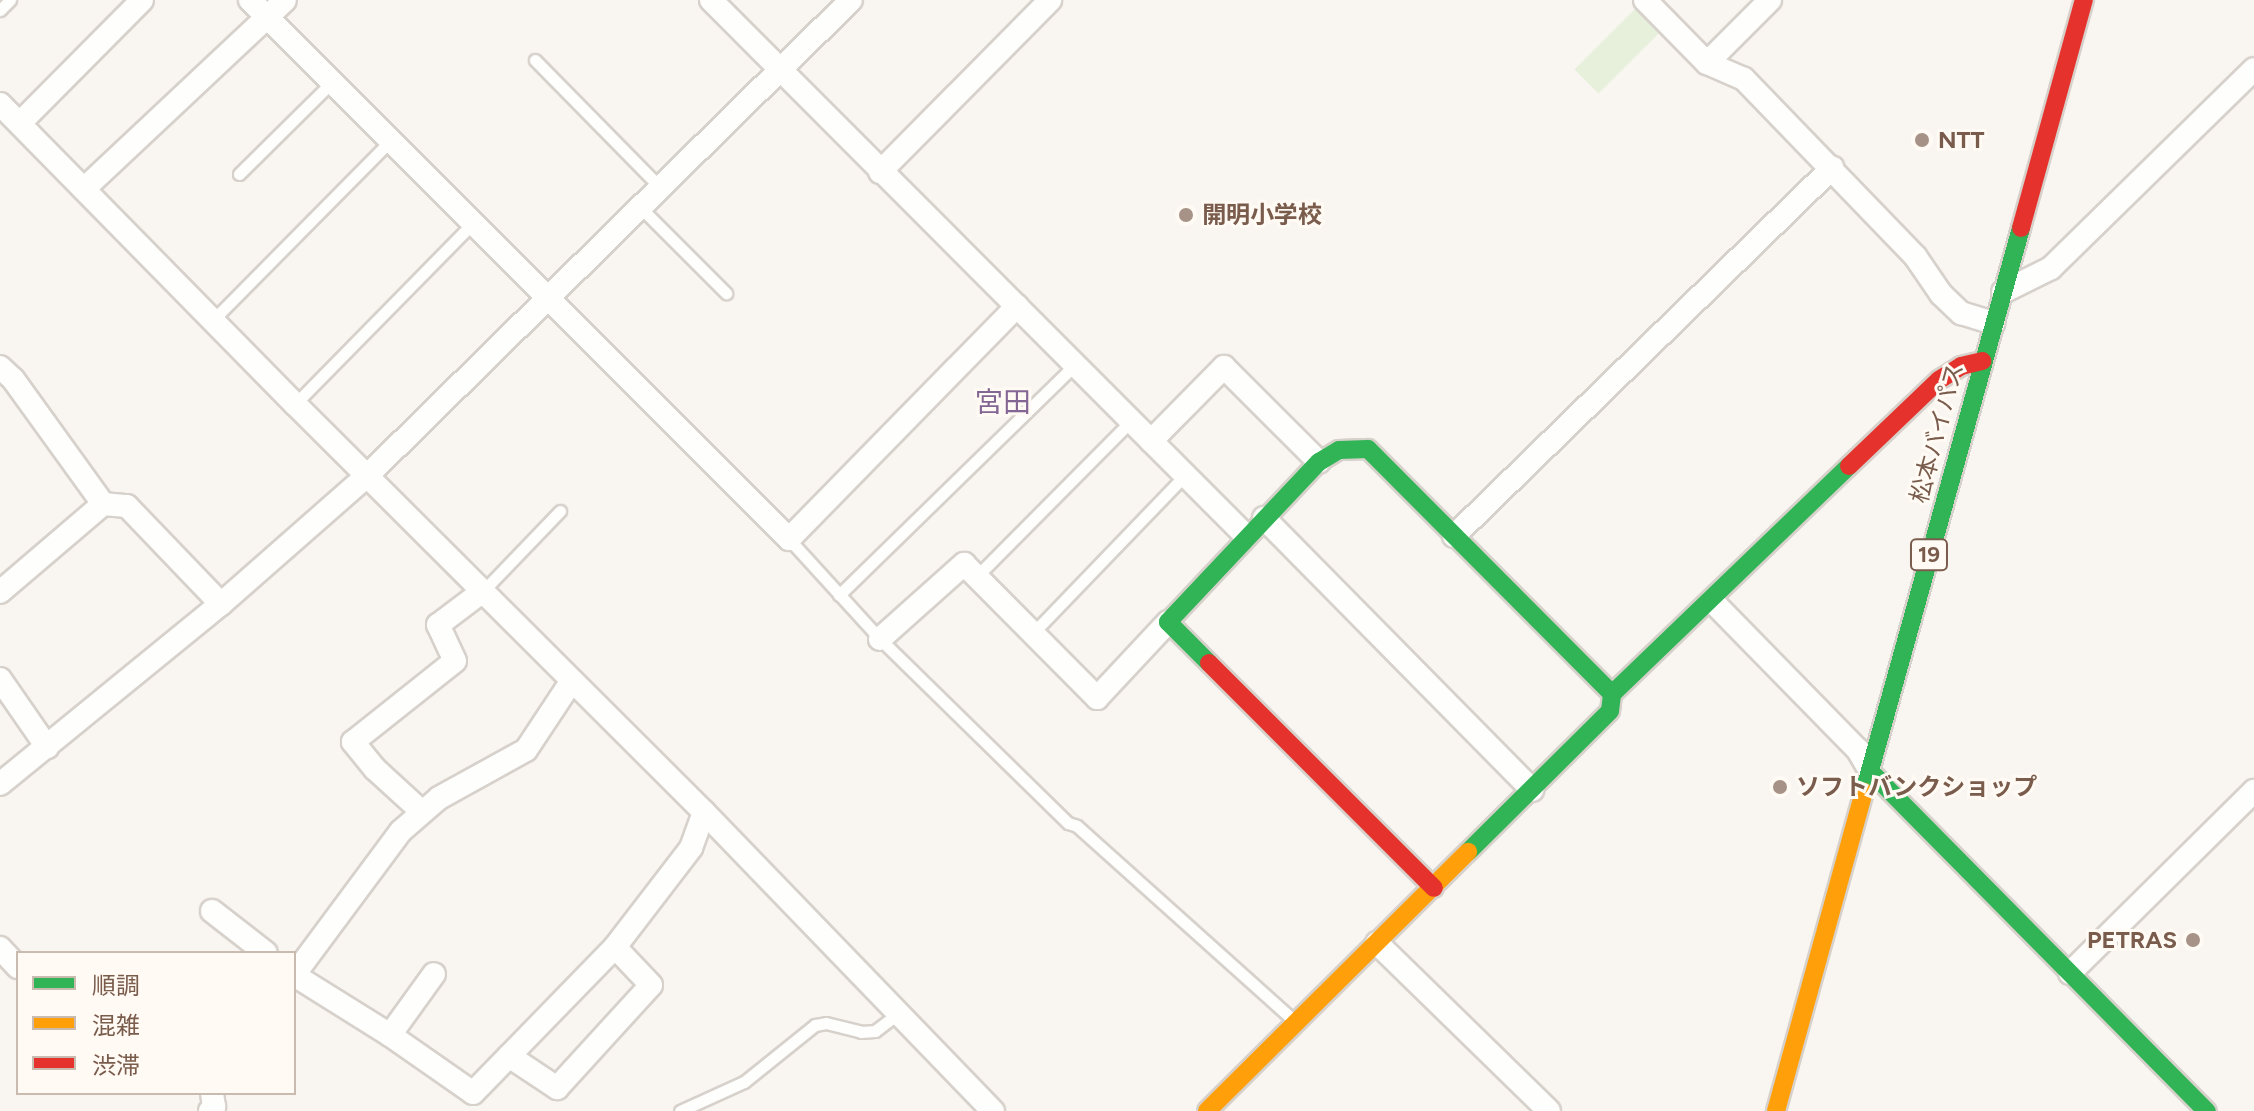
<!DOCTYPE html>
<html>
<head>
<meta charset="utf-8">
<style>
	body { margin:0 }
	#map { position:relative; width:2254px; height:1111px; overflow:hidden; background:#f9f5f0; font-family:Figtree,"Noto Sans JP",sans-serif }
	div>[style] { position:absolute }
	.green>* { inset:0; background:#e7f0db; transform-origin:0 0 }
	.roads { filter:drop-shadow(2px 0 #d7d1cb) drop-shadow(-2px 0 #d7d1cb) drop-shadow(0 2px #d7d1cb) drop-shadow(0 -2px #d7d1cb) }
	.lane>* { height:11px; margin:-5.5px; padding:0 5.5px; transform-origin:5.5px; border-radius:5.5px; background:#fefefd }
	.street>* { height:22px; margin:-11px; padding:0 11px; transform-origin:11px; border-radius:11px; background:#fefefd }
	.fast>* { height:18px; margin:-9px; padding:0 9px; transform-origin:9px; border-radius:9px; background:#30b455 }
	.slow>* { height:18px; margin:-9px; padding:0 9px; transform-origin:9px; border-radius:9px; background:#ff9f0a }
	.jam>* { height:18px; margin:-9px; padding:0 9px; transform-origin:9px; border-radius:9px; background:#e5322d }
	.dots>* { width:22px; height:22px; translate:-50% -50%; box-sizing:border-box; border:4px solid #fffaf3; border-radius:50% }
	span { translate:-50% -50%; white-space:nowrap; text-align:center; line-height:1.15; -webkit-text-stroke:6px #fffaf3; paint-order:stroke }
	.shield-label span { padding:2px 6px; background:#fffaf3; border:2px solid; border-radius:6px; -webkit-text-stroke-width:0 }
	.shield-label { font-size:22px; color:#7a5c4d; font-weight:700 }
	.poi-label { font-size:24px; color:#7a5c4d; font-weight:700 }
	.left { translate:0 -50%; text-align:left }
	.right { translate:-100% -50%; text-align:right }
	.street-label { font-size:24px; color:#7a5c4d }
	.quarter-label { font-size:28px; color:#846695 }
	.legend { position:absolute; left:16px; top:951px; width:280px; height:144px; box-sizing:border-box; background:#fffaf3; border:2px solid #cabbb1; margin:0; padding:10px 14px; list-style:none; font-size:24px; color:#7a5c4d }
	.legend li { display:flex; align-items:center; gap:16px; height:40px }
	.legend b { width:40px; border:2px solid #cabbb1 }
</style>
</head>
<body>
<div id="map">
	<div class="green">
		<div style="left:1636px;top:8px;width:34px;height:87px;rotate:45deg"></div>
	</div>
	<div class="roads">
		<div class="lane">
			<div style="left:0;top:10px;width:14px;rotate:-45deg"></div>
			<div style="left:535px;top:60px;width:178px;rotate:45.5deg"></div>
			<div style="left:239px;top:174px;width:131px;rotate:-44.7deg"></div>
			<div style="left:640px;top:207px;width:122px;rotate:45deg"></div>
			<div style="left:212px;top:321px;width:255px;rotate:-45.3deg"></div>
			<div style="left:295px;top:404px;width:254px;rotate:-45.5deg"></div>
			<div style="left:789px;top:539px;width:135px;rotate:47.7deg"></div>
			<div style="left:880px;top:639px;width:263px;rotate:44.4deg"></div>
			<div style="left:1068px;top:823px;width:9px;rotate:18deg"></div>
			<div style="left:1077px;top:826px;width:292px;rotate:41.9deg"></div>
			<div style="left:976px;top:577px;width:220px;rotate:-45.2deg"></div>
			<div style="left:483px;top:591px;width:111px;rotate:-46.1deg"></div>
			<div style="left:839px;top:595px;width:330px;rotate:-44.3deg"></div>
			<div style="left:1033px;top:633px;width:219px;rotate:-46.1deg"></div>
			<div style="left:680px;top:1111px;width:70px;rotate:-24.4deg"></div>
			<div style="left:744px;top:1082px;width:91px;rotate:-38.8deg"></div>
			<div style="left:815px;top:1025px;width:11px;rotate:-10deg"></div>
			<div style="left:826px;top:1023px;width:36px;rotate:14deg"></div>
			<div style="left:861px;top:1032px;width:14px;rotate:-4deg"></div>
			<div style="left:875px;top:1031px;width:30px;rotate:-37deg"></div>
		</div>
		<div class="street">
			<div style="left:250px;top:0;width:762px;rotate:45deg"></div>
			<div style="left:789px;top:539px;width:326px;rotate:-45.6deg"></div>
			<div style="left:711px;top:0;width:757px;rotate:45.05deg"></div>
			<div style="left:1645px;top:0;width:88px;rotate:45.5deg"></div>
			<div style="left:1707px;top:63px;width:40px;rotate:23.4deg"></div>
			<div style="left:1744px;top:79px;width:246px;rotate:46deg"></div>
			<div style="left:1915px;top:256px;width:46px;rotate:55.6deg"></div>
			<div style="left:1941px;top:294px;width:28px;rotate:44deg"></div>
			<div style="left:1961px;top:313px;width:34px;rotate:17deg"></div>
			<div style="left:1707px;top:63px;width:89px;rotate:-45deg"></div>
			<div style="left:0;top:104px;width:421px;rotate:45.5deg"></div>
			<div style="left:295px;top:404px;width:578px;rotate:44.93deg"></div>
			<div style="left:704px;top:812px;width:416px;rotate:46deg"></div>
			<div style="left:20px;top:123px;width:173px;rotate:-45.2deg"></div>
			<div style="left:880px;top:172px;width:242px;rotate:-45.3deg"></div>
			<div style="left:85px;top:188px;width:274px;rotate:-43.2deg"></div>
			<div style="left:2003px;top:292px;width:54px;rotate:-26.6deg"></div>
			<div style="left:2051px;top:268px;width:284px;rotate:-44.4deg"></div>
			<div style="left:0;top:367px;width:18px;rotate:43deg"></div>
			<div style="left:13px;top:379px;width:154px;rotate:54.2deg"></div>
			<div style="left:103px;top:504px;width:24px;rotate:5deg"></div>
			<div style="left:127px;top:506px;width:136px;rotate:46.2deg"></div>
			<div style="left:1151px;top:441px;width:104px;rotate:-45.4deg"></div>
			<div style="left:1224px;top:367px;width:134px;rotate:45deg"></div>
			<div style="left:1264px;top:518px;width:382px;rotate:45.4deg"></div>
			<div style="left:1454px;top:536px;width:528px;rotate:-44.23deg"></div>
			<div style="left:0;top:592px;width:135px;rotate:-40.5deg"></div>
			<div style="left:1712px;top:601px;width:209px;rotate:45.6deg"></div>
			<div style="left:1858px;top:750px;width:24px;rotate:60deg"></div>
			<div style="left:880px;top:639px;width:113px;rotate:-41.8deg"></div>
			<div style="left:964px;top:564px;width:189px;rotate:45.2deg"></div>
			<div style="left:1097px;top:698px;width:104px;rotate:-46.9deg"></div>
			<div style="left:0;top:679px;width:83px;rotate:55.3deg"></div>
			<div style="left:0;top:784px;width:285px;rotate:-39.2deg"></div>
			<div style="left:221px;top:604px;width:196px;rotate:-41.3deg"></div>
			<div style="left:368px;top:475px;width:677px;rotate:-44.52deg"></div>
			<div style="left:421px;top:811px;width:62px;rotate:-137.6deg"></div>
			<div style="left:375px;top:769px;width:35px;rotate:-129deg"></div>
			<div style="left:353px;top:742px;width:130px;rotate:-38.5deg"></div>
			<div style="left:455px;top:661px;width:40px;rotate:-115deg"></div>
			<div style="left:438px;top:625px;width:56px;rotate:-37.1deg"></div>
			<div style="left:212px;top:911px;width:68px;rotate:37.9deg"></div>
			<div style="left:1377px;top:943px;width:240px;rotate:44.3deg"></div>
			<div style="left:0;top:948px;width:26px;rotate:47deg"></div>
			<div style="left:2070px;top:973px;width:259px;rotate:-44.7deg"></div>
			<div style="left:294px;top:975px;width:113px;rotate:32deg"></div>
			<div style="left:390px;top:1035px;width:101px;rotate:34.9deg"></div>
			<div style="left:473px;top:1093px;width:52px;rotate:-45.8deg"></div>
			<div style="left:509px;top:1056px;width:58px;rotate:33.7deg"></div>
			<div style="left:557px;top:1088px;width:139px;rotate:-47.6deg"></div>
			<div style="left:651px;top:985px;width:52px;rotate:-133.5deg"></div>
			<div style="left:615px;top:947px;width:125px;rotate:-52.5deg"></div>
			<div style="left:691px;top:848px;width:38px;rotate:-70deg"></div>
			<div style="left:294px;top:975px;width:179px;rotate:-53.4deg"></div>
			<div style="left:401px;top:831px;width:50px;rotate:-41deg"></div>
			<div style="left:439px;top:798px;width:99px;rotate:-28.9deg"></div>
			<div style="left:526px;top:750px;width:82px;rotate:-56.5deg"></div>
			<div style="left:390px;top:1035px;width:75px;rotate:-54.2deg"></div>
			<div style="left:509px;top:1056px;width:152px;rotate:-45.8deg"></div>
			<div style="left:210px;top:1111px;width:6px;rotate:-45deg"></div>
			<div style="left:214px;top:1107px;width:14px;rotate:-98deg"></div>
		</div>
		<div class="fast">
			<div style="left:1209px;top:663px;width:58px;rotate:-135deg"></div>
			<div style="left:1168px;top:622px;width:220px;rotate:-46.7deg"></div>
			<div style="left:1319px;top:462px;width:23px;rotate:-31deg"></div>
			<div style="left:1339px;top:450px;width:29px;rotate:-2deg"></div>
			<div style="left:1368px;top:449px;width:346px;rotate:45.1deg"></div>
			<div style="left:1870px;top:771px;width:479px;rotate:45.3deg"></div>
			<div style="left:1864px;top:792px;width:585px;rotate:-74.44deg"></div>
			<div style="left:1468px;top:852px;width:200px;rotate:-44.8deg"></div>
			<div style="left:1610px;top:711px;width:17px;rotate:-83deg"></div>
			<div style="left:1612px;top:694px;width:329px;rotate:-43.9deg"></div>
		</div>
		<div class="slow">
			<div style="left:1207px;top:1111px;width:368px;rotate:-44.8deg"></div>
			<div style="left:1776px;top:1111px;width:331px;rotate:-74.6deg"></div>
		</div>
		<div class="jam">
			<div style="left:2021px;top:228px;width:237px;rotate:-74.6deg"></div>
			<div style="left:1849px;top:466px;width:124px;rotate:-43.7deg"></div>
			<div style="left:1939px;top:380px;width:26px;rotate:-32deg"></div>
			<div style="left:1961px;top:366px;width:22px;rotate:-13deg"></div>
			<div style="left:1209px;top:663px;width:318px;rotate:45deg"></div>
		</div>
	</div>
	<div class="dots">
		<div style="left:1922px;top:140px;background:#a69286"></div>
		<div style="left:1186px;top:215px;background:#a69286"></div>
		<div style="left:1780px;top:787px;background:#a69286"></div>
		<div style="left:2193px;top:940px;background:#a69286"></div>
	</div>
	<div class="shield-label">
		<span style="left:1929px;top:555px">19</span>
	</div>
	<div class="poi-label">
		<span class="left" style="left:1938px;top:140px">NTT</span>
		<span class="left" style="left:1202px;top:215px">開明小学校</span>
		<span class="left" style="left:1796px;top:787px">ソフトバンクショップ</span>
		<span class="right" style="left:2177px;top:940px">PETRAS</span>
	</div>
	<div class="street-label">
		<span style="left:1937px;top:433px;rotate:-75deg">松本バイパス</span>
	</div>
	<div class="quarter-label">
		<span style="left:1003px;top:402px">宮田</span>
	</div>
	<ul class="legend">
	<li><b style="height:10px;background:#30b455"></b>順調</li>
	<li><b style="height:10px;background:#ff9f0a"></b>混雑</li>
	<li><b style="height:10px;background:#e5322d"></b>渋滞</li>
	</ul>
</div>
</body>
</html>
